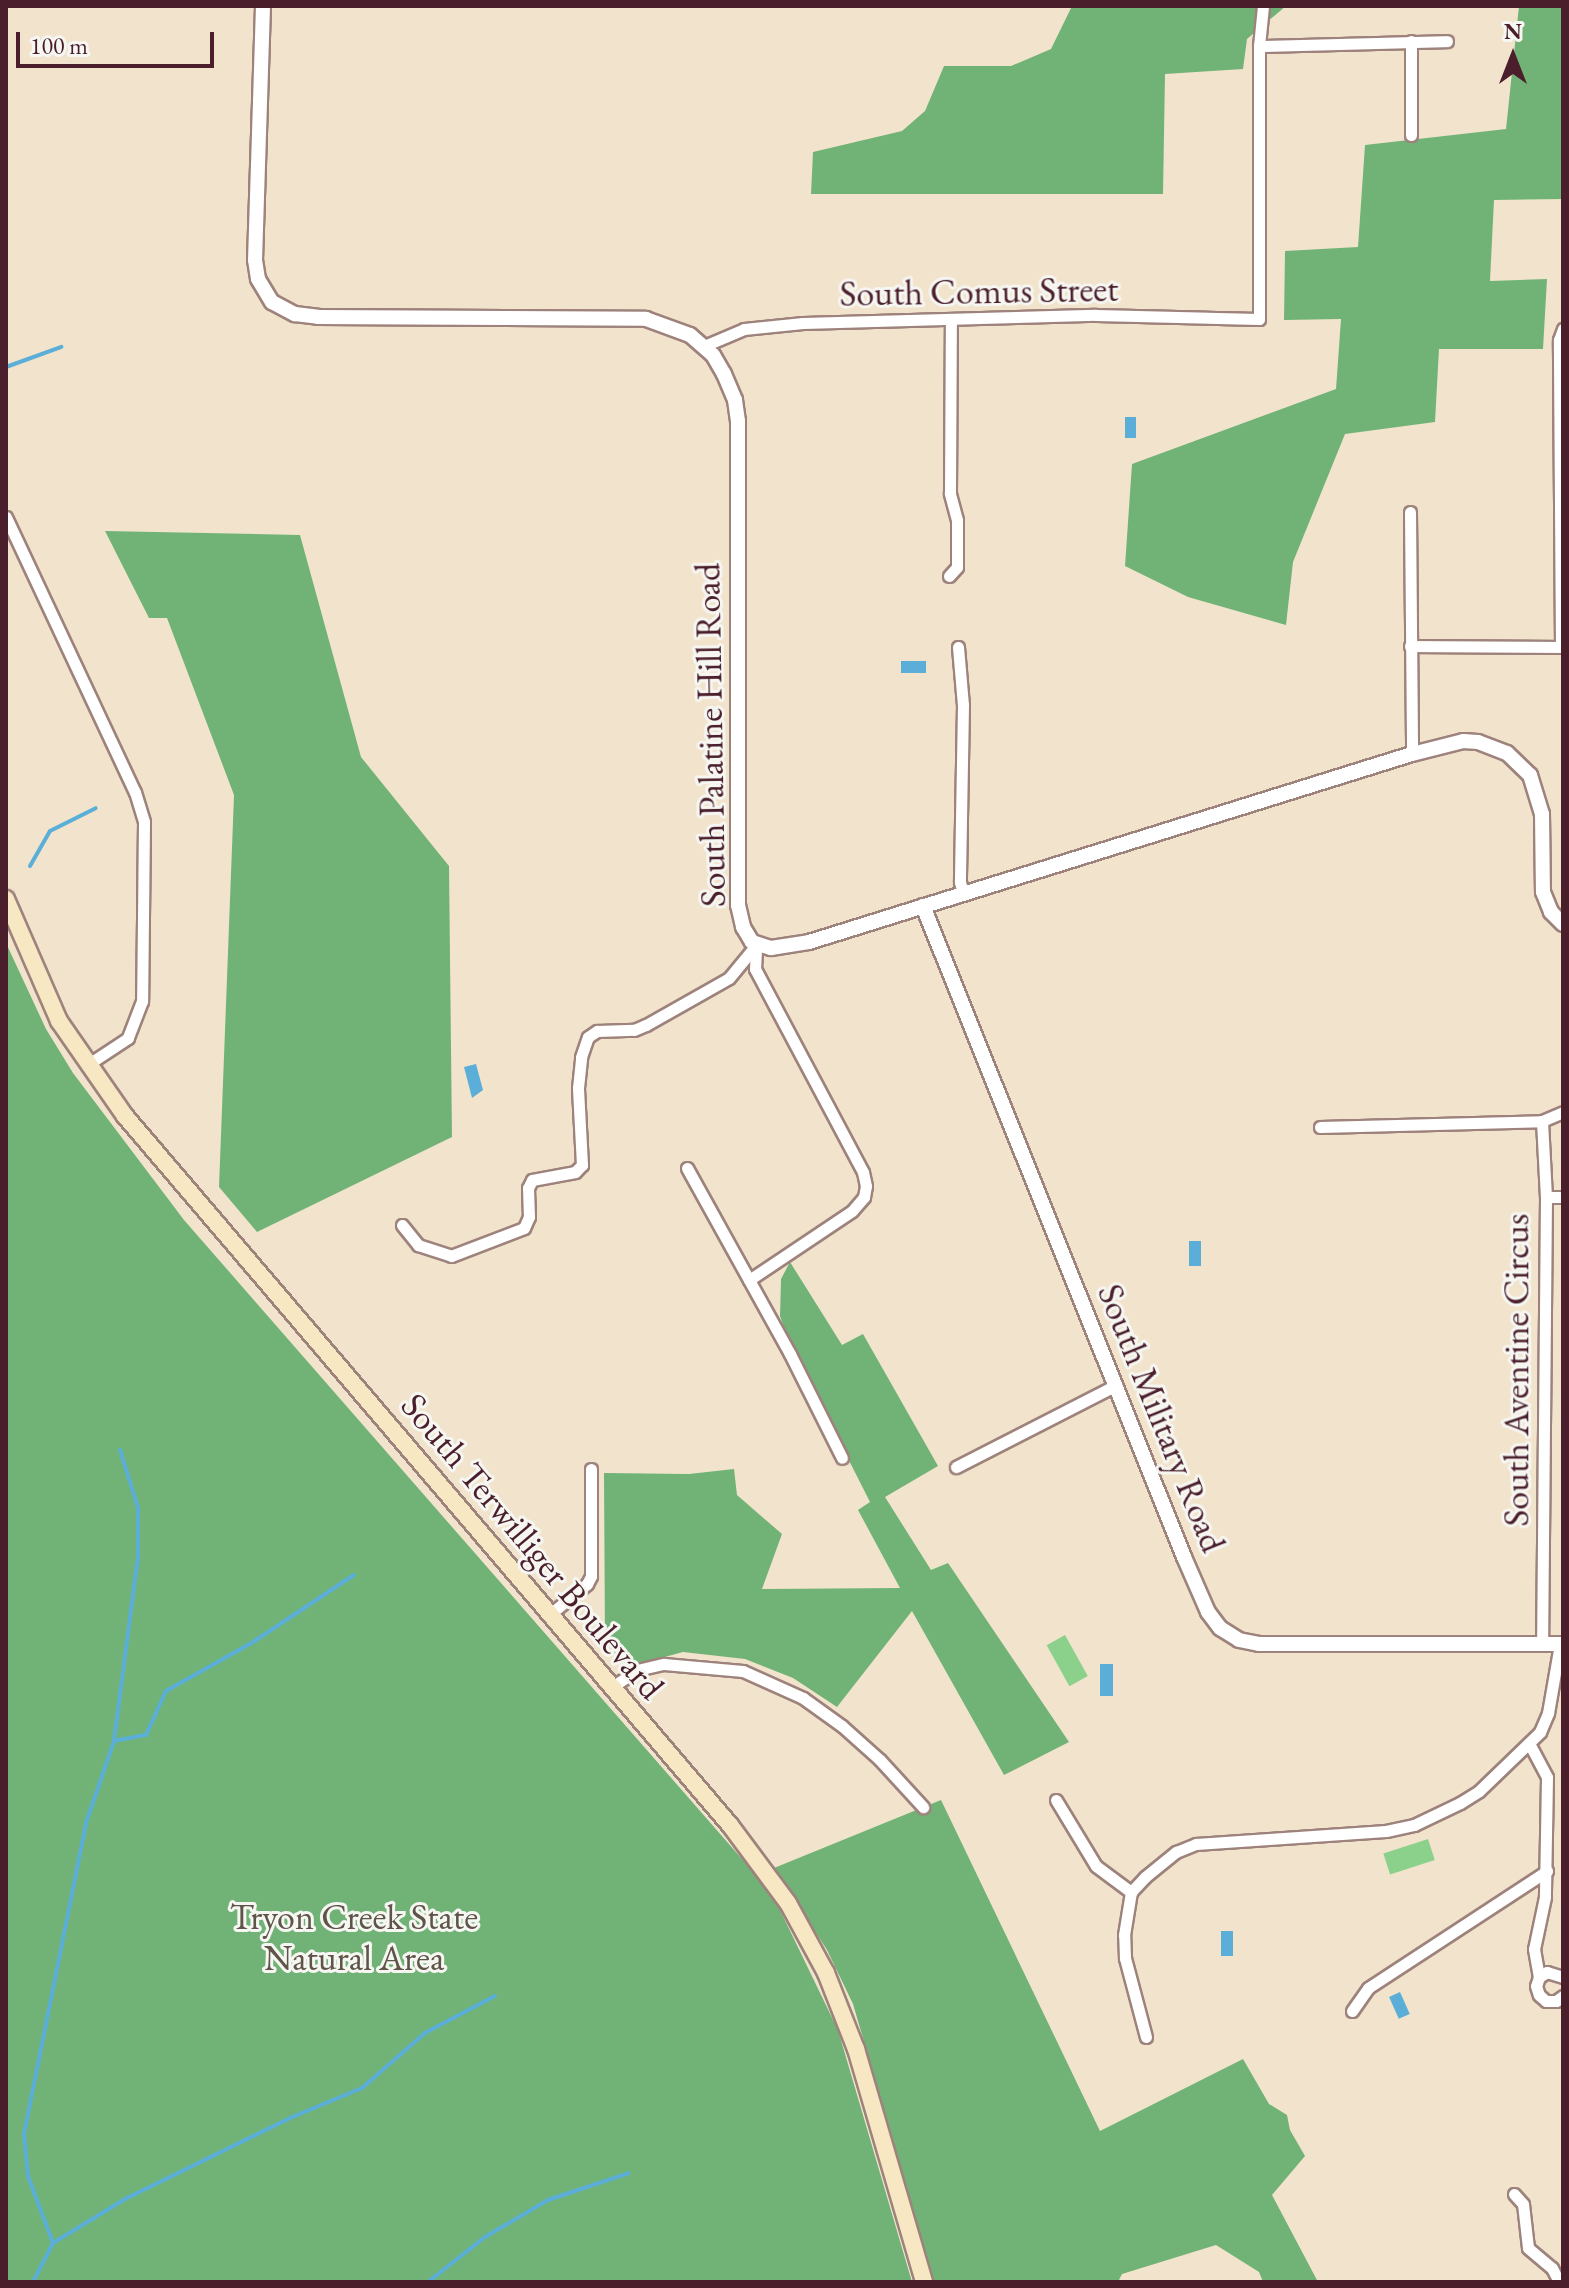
<!DOCTYPE html>
<html>
<head>
<meta charset="utf-8">
<style>
	body { margin:0 }
	#map { position:relative; width:1569px; height:2288px; overflow:hidden; background:#f2e4cc; font-family:"EB Garamond",serif }
	div>[style] { position:absolute }
	.green>* { inset:0; background:#8cd18b; transform-origin:0 0 }
	.forest>* { inset:0; background:#71b377 }
	.water>* { inset:0; background:#5baed7; transform-origin:0 0 }
	.stream>* { height:4px; margin:-2px; padding:0 2px; transform-origin:2px; border-radius:2px; background:#5baed7 }
	.roads { filter:drop-shadow(2px 0 #9e827c) drop-shadow(-2px 0 #9e827c) drop-shadow(0 2px #9e827c) drop-shadow(0 -2px #9e827c) }
	.minor>* { height:11px; margin:-5.5px; padding:0 5.5px; transform-origin:5.5px; border-radius:5.5px; background:#fff }
	.tertiary>* { height:14px; margin:-7px; padding:0 7px; transform-origin:7px; border-radius:7px; background:#fff }
	.secondary>* { height:16px; margin:-8px; padding:0 8px; transform-origin:8px; border-radius:8px; background:#f8e7c3 }
	span { translate:-50% -50%; white-space:nowrap; text-align:center; line-height:1.15; -webkit-text-stroke:6px #f6f6f2; paint-order:stroke }
	.street-label { font-size:36px; color:#4a1f2b }
	.park-label { font-size:36px; color:#5e5448 }
	.frame { position:absolute; inset:0; border:8px solid #4a1f2b; pointer-events:none }
	.north { position:absolute; left:1473px; top:16px; width:80px; height:80px; -webkit-text-stroke:6px #f6f6f2; paint-order:stroke; rotate:0deg; font-size:22px; font-weight:700; line-height:32px; text-align:center; color:#4a1f2b }
	.north::after { content:''; display:block; margin:auto; width:28px; height:36px; background:#4a1f2b; clip-path:polygon(50% 0,100% 100%,50% 72%,0 100%) }
	.scale { position:absolute; left:16px; top:32px; width:198px; height:36px; box-sizing:border-box; border:4px solid #4a1f2b; border-top:0; padding-left:10px; font-size:24px; line-height:28px; white-space:nowrap; color:#4a1f2b; -webkit-text-stroke:6px #f6f6f2; paint-order:stroke }
</style>
</head>
<body>
<div id="map">
	<div class="green">
		<div style="left:1065px;top:1635px;width:47px;height:21px;rotate:61deg"></div>
		<div style="left:1428px;top:1839px;width:22px;height:47px;rotate:72deg"></div>
	</div>
	<div class="forest">
		<div style="clip-path:polygon(1072px 6px,1286px 6px,1247px 39px,1243px 69px,1165px 74px,1163px 194px,811px 194px,813px 152px,902px 131px,925px 111px,944px 66px,1011px 66px,1051px 49px)"></div>
		<div style="clip-path:polygon(1519px 6px,1563px 6px,1563px 199px,1494px 200px,1490px 281px,1547px 279px,1543px 349px,1439px 349px,1435px 422px,1345px 434px,1293px 562px,1286px 625px,1188px 597px,1125px 566px,1132px 464px,1336px 389px,1341px 319px,1284px 320px,1285px 251px,1358px 247px,1365px 145px,1506px 129px)"></div>
		<div style="clip-path:polygon(105px 531px,300px 535px,361px 757px,449px 866px,452px 1137px,257px 1232px,219px 1187px,234px 795px,167px 618px,149px 618px)"></div>
		<div style="clip-path:polygon(6px 943px,46px 1029px,73px 1073px,184px 1220px,749px 1867px,780px 1910px,838px 2030px,912px 2282px,6px 2282px)"></div>
		<div style="clip-path:polygon(790px 1262px,842px 1345px,863px 1334px,938px 1466px,885px 1497px,931px 1570px,948px 1563px,1069px 1742px,1004px 1775px,912px 1611px,837px 1707px,793px 1678px,745px 1659px,683px 1652px,628px 1667px,605px 1642px,604px 1473px,689px 1474px,734px 1469px,737px 1495px,782px 1534px,762px 1589px,900px 1588px,858px 1510px,870px 1502px,789px 1342px,780px 1316px,781px 1279px)"></div>
		<div style="clip-path:polygon(941px 1800px,1100px 2131px,1243px 2059px,1269px 2104px,1287px 2115px,1290px 2130px,1305px 2156px,1272px 2195px,1318px 2282px,1263px 2282px,1259px 2272px,1216px 2245px,1122px 2274px,1118px 2282px,934px 2282px,853px 2004px,827px 1950px,774px 1868px)"></div>
	</div>
	<div class="water">
		<div style="left:1125px;top:417px;width:11px;height:21px"></div>
		<div style="left:901px;top:661px;width:25px;height:12px"></div>
		<div style="clip-path:polygon(476px 1064px,483px 1090px,472px 1098px,464px 1067px)"></div>
		<div style="left:1189px;top:1241px;width:12px;height:25px"></div>
		<div style="left:1100px;top:1664px;width:13px;height:32px"></div>
		<div style="left:1221px;top:1931px;width:12px;height:25px"></div>
		<div style="left:1400px;top:1992px;width:24px;height:12px;rotate:66deg"></div>
	</div>
	<div class="stream">
		<div style="left:6px;top:367px;width:59px;rotate:-20deg"></div>
		<div style="left:30px;top:866px;width:40px;rotate:-60.3deg"></div>
		<div style="left:50px;top:831px;width:51px;rotate:-26.6deg"></div>
		<div style="left:114px;top:1741px;width:33px;rotate:-11deg"></div>
		<div style="left:146px;top:1735px;width:48px;rotate:-65.6deg"></div>
		<div style="left:166px;top:1691px;width:100px;rotate:-29.4deg"></div>
		<div style="left:253px;top:1642px;width:121px;rotate:-33.6deg"></div>
		<div style="left:53px;top:2243px;width:84px;rotate:-31.4deg"></div>
		<div style="left:125px;top:2199px;width:184px;rotate:-26.1deg"></div>
		<div style="left:290px;top:2118px;width:78px;rotate:-22.6deg"></div>
		<div style="left:362px;top:2088px;width:84px;rotate:-41.1deg"></div>
		<div style="left:425px;top:2033px;width:79px;rotate:-27.9deg"></div>
		<div style="left:33px;top:2282px;width:44px;rotate:-62.9deg"></div>
		<div style="left:53px;top:2243px;width:72px;rotate:-110.5deg"></div>
		<div style="left:28px;top:2176px;width:42px;rotate:-95.4deg"></div>
		<div style="left:24px;top:2134px;width:320px;rotate:-78.7deg"></div>
		<div style="left:87px;top:1820px;width:83px;rotate:-71.1deg"></div>
		<div style="left:114px;top:1741px;width:186px;rotate:-82.6deg"></div>
		<div style="left:138px;top:1557px;width:49px;rotate:-90deg"></div>
		<div style="left:138px;top:1508px;width:61px;rotate:-107.2deg"></div>
		<div style="left:428px;top:2282px;width:73px;rotate:-38.3deg"></div>
		<div style="left:485px;top:2237px;width:73px;rotate:-30.4deg"></div>
		<div style="left:548px;top:2200px;width:85px;rotate:-18.4deg"></div>
	</div>
	<div class="roads">
		<div class="minor">
			<div style="left:1411px;top:41px;width:94px;rotate:90deg"></div>
			<div style="left:1259px;top:46px;width:188px;rotate:-1.5deg"></div>
			<div style="left:704px;top:346px;width:43px;rotate:-23deg"></div>
			<div style="left:744px;top:329px;width:59px;rotate:-5.8deg"></div>
			<div style="left:803px;top:323px;width:293px;rotate:-1.6deg"></div>
			<div style="left:1096px;top:315px;width:163px;rotate:1.4deg"></div>
			<div style="left:1259px;top:319px;width:273px;rotate:-90deg"></div>
			<div style="left:1259px;top:46px;width:40px;rotate:-84.3deg"></div>
			<div style="left:1410px;top:512px;width:242px;rotate:89.5deg"></div>
			<div style="left:6px;top:517px;width:304px;rotate:64.9deg"></div>
			<div style="left:135px;top:792px;width:31px;rotate:73deg"></div>
			<div style="left:144px;top:822px;width:179px;rotate:90.6deg"></div>
			<div style="left:142px;top:1001px;width:40px;rotate:111deg"></div>
			<div style="left:128px;top:1038px;width:49px;rotate:146.6deg"></div>
			<div style="left:949px;top:576px;width:12px;rotate:-48deg"></div>
			<div style="left:957px;top:567px;width:47px;rotate:-90deg"></div>
			<div style="left:957px;top:520px;width:28px;rotate:-105deg"></div>
			<div style="left:950px;top:493px;width:174px;rotate:-89.7deg"></div>
			<div style="left:1410px;top:646px;width:151px;rotate:0.4deg"></div>
			<div style="left:1561px;top:647px;width:307px;rotate:-90.4deg"></div>
			<div style="left:1559px;top:340px;width:12px;rotate:-70deg"></div>
			<div style="left:958px;top:647px;width:58px;rotate:85.1deg"></div>
			<div style="left:963px;top:705px;width:177px;rotate:91deg"></div>
			<div style="left:960px;top:882px;width:11px;rotate:75deg"></div>
			<div style="left:1542px;top:1121px;width:76px;rotate:87deg"></div>
			<div style="left:1546px;top:1197px;width:447px;rotate:90.5deg"></div>
			<div style="left:1320px;top:1127px;width:222px;rotate:-1.5deg"></div>
			<div style="left:1542px;top:1121px;width:23px;rotate:-23deg"></div>
			<div style="left:687px;top:1168px;width:213px;rotate:61deg"></div>
			<div style="left:790px;top:1354px;width:116px;rotate:63.4deg"></div>
			<div style="left:1546px;top:1197px;width:17px"></div>
			<div style="left:402px;top:1225px;width:26px;rotate:51deg"></div>
			<div style="left:418px;top:1245px;width:35px;rotate:18deg"></div>
			<div style="left:451px;top:1256px;width:78px;rotate:-21deg"></div>
			<div style="left:524px;top:1228px;width:12px;rotate:-66deg"></div>
			<div style="left:529px;top:1217px;width:29px;rotate:-92deg"></div>
			<div style="left:528px;top:1188px;width:9px;rotate:-63deg"></div>
			<div style="left:532px;top:1180px;width:44px;rotate:-10.5deg"></div>
			<div style="left:575px;top:1172px;width:10px;rotate:-45deg"></div>
			<div style="left:582px;top:1165px;width:77px;rotate:-93deg"></div>
			<div style="left:578px;top:1088px;width:31px;rotate:-84deg"></div>
			<div style="left:581px;top:1057px;width:21px;rotate:-71deg"></div>
			<div style="left:588px;top:1037px;width:11px;rotate:-34deg"></div>
			<div style="left:597px;top:1031px;width:37px;rotate:-2deg"></div>
			<div style="left:634px;top:1030px;width:13px;rotate:-23deg"></div>
			<div style="left:646px;top:1025px;width:95px;rotate:-29.5deg"></div>
			<div style="left:729px;top:978px;width:44px;rotate:-50.5deg"></div>
			<div style="left:749px;top:1280px;width:124px;rotate:-33.8deg"></div>
			<div style="left:852px;top:1211px;width:18px;rotate:-49deg"></div>
			<div style="left:864px;top:1197px;width:11px;rotate:-80deg"></div>
			<div style="left:866px;top:1186px;width:14px;rotate:-102deg"></div>
			<div style="left:863px;top:1172px;width:230px;rotate:-118deg"></div>
			<div style="left:755px;top:969px;width:20px;rotate:-87deg"></div>
			<div style="left:956px;top:1467px;width:180px;rotate:-27.1deg"></div>
			<div style="left:549px;top:1615px;width:49px;rotate:-39.2deg"></div>
			<div style="left:587px;top:1584px;width:9px;rotate:-63deg"></div>
			<div style="left:591px;top:1576px;width:107px;rotate:-90deg"></div>
			<div style="left:612px;top:1687px;width:30px;rotate:-34deg"></div>
			<div style="left:637px;top:1670px;width:28px;rotate:-13deg"></div>
			<div style="left:664px;top:1664px;width:79px;rotate:5.1deg"></div>
			<div style="left:743px;top:1671px;width:66px;rotate:24.2deg"></div>
			<div style="left:803px;top:1698px;width:48px;rotate:35.7deg"></div>
			<div style="left:842px;top:1726px;width:51px;rotate:41.8deg"></div>
			<div style="left:880px;top:1760px;width:64px;rotate:47.5deg"></div>
			<div style="left:1530px;top:1745px;width:36px;rotate:62deg"></div>
			<div style="left:1547px;top:1777px;width:120px;rotate:91deg"></div>
			<div style="left:1545px;top:1897px;width:53px;rotate:101.9deg"></div>
			<div style="left:1534px;top:1949px;width:28px;rotate:80deg"></div>
			<div style="left:1056px;top:1800px;width:77px;rotate:58.8deg"></div>
			<div style="left:1096px;top:1866px;width:44px;rotate:36.6deg"></div>
			<div style="left:1563px;top:1977px;width:17px;rotate:-163deg"></div>
			<div style="left:1547px;top:1972px;width:9px;rotate:148deg"></div>
			<div style="left:1539px;top:1977px;width:9px;rotate:108deg"></div>
			<div style="left:1536px;top:1986px;width:9px;rotate:72deg"></div>
			<div style="left:1539px;top:1995px;width:9px;rotate:41deg"></div>
			<div style="left:1546px;top:2001px;width:10px"></div>
			<div style="left:1556px;top:2001px;width:9px;rotate:-36deg"></div>
			<div style="left:1352px;top:2011px;width:28px;rotate:-55deg"></div>
			<div style="left:1368px;top:1988px;width:214px;rotate:-33.2deg"></div>
			<div style="left:1146px;top:2037px;width:82px;rotate:-104.9deg"></div>
			<div style="left:1125px;top:1958px;width:23px;rotate:-92deg"></div>
			<div style="left:1124px;top:1935px;width:44px;rotate:-80.8deg"></div>
			<div style="left:1131px;top:1892px;width:21px;rotate:-47deg"></div>
			<div style="left:1145px;top:1877px;width:40px;rotate:-39deg"></div>
			<div style="left:1176px;top:1852px;width:22px;rotate:-22deg"></div>
			<div style="left:1196px;top:1844px;width:190px;rotate:-3.9deg"></div>
			<div style="left:1386px;top:1831px;width:29px;rotate:-12deg"></div>
			<div style="left:1414px;top:1825px;width:51px;rotate:-25.6deg"></div>
			<div style="left:1460px;top:1803px;width:22px;rotate:-32deg"></div>
			<div style="left:1479px;top:1791px;width:85px;rotate:-44deg"></div>
			<div style="left:1540px;top:1732px;width:21px;rotate:-67deg"></div>
			<div style="left:1548px;top:1713px;width:70px;rotate:-80.1deg"></div>
			<div style="left:1514px;top:2194px;width:13px;rotate:48deg"></div>
			<div style="left:1523px;top:2204px;width:44px;rotate:83.5deg"></div>
			<div style="left:1528px;top:2248px;width:31px;rotate:40deg"></div>
			<div style="left:1552px;top:2268px;width:16px;rotate:63deg"></div>
		</div>
		<div class="tertiary">
			<div style="left:263px;top:6px;width:254px;rotate:91.8deg"></div>
			<div style="left:255px;top:260px;width:19px;rotate:81deg"></div>
			<div style="left:258px;top:279px;width:27px;rotate:59deg"></div>
			<div style="left:272px;top:302px;width:26px;rotate:28deg"></div>
			<div style="left:295px;top:314px;width:23px;rotate:7deg"></div>
			<div style="left:318px;top:317px;width:328px;rotate:0.3deg"></div>
			<div style="left:646px;top:319px;width:47px;rotate:20deg"></div>
			<div style="left:690px;top:335px;width:30px;rotate:41deg"></div>
			<div style="left:713px;top:355px;width:22px;rotate:60deg"></div>
			<div style="left:724px;top:374px;width:28px;rotate:67deg"></div>
			<div style="left:735px;top:400px;width:21px;rotate:82deg"></div>
			<div style="left:738px;top:421px;width:484px;rotate:90deg"></div>
			<div style="left:738px;top:905px;width:23px;rotate:77deg"></div>
			<div style="left:743px;top:927px;width:17px;rotate:59deg"></div>
			<div style="left:752px;top:942px;width:20px;rotate:18deg"></div>
			<div style="left:771px;top:948px;width:38px;rotate:-9deg"></div>
			<div style="left:809px;top:942px;width:632px;rotate:-17.32deg"></div>
			<div style="left:1412px;top:754px;width:53px;rotate:-14.3deg"></div>
			<div style="left:1463px;top:741px;width:15px;rotate:4deg"></div>
			<div style="left:1478px;top:742px;width:31px;rotate:21deg"></div>
			<div style="left:1507px;top:753px;width:32px;rotate:44deg"></div>
			<div style="left:1530px;top:775px;width:41px;rotate:72.9deg"></div>
			<div style="left:1542px;top:814px;width:78px;rotate:89.3deg"></div>
			<div style="left:1543px;top:892px;width:22px;rotate:68deg"></div>
			<div style="left:1551px;top:912px;width:17px;rotate:45deg"></div>
			<div style="left:923px;top:906px;width:701px;rotate:68.15deg"></div>
			<div style="left:1184px;top:1557px;width:60px;rotate:66.4deg"></div>
			<div style="left:1208px;top:1612px;width:20px;rotate:53deg"></div>
			<div style="left:1220px;top:1628px;width:22px;rotate:32deg"></div>
			<div style="left:1239px;top:1640px;width:20px;rotate:11deg"></div>
			<div style="left:1259px;top:1644px;width:304px"></div>
		</div>
		<div class="secondary">
			<div style="left:6px;top:899px;width:133px;rotate:66.5deg"></div>
			<div style="left:59px;top:1021px;width:116px;rotate:55.2deg"></div>
			<div style="left:125px;top:1116px;width:932px;rotate:49.53deg"></div>
			<div style="left:730px;top:1825px;width:97px;rotate:53.4deg"></div>
			<div style="left:788px;top:1903px;width:80px;rotate:61.5deg"></div>
			<div style="left:826px;top:1973px;width:82px;rotate:68.5deg"></div>
			<div style="left:856px;top:2049px;width:243px;rotate:73.7deg"></div>
		</div>
	</div>
	<div class="street-label">
		<span style="left:979px;top:291px;rotate:-1deg">South Comus Street</span>
		<span style="left:710px;top:735px;rotate:-91deg">South Palatine Hill Road</span>
		<span style="left:1516px;top:1370px;rotate:-90deg">South Aventine Circus</span>
		<span style="left:1162px;top:1418px;rotate:68deg">South Military Road</span>
		<span style="left:533px;top:1546px;rotate:50deg">South Terwilliger Boulevard</span>
	</div>
	<div class="park-label">
		<span style="left:354px;top:1937px">Tryon Creek State<br>Natural Area</span>
	</div>
	<div class="frame"></div>
	<div class="north">N</div>
	<div class="scale">100 m</div>
</div>
</body>
</html>
